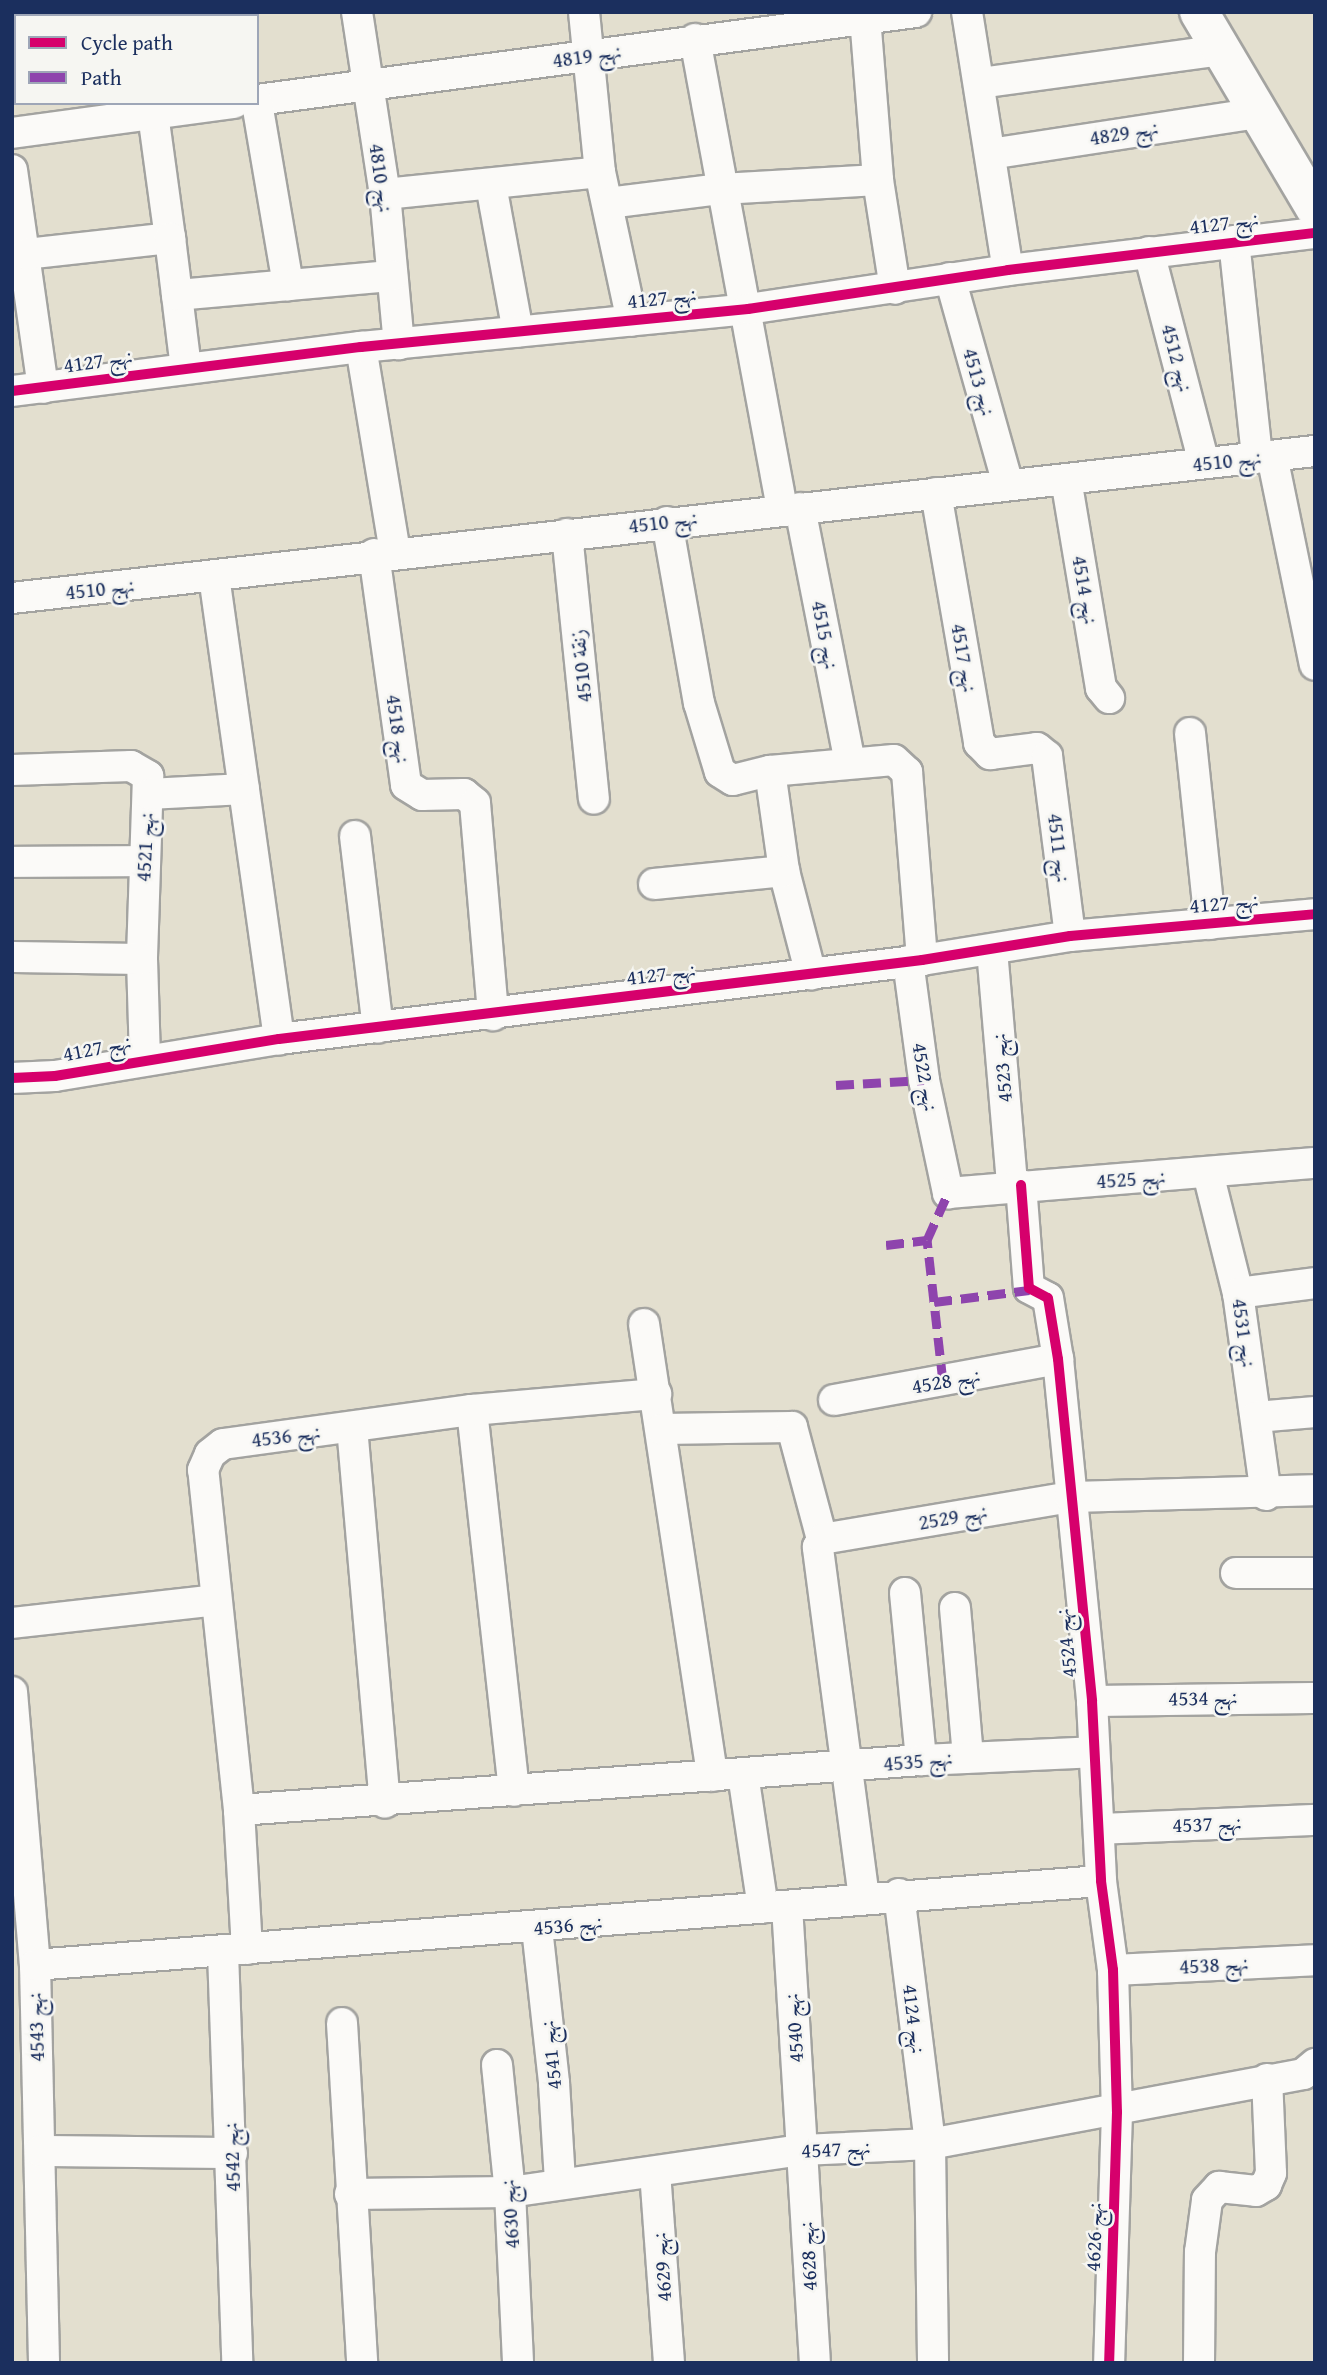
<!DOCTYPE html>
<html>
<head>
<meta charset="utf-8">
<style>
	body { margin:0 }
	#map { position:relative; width:1327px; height:2375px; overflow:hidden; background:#e3dfcf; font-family:"Gentium Book Plus",Amiri,serif }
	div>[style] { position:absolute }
	.roads { filter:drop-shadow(2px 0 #a3a3a0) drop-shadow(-2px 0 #a3a3a0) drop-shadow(0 2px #a3a3a0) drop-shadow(0 -2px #a3a3a0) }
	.street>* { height:30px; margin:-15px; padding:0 15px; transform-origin:15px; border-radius:15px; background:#fbfaf8 }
	.secondary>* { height:38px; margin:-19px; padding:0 19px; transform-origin:19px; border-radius:19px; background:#fbfaf8 }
	.quiet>* { height:9px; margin-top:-4.5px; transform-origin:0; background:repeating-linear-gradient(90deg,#8e44ad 0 18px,transparent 0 27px) }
	.cycleway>* { height:10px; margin:-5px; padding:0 5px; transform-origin:5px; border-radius:5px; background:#d6006c }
	span { translate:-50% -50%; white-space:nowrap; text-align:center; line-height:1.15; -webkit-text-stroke:5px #f6f6f2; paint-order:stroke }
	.street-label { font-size:21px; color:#1b2f5e }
	.frame { position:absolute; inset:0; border:14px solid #1b2f5e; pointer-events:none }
	.legend { position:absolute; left:14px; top:14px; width:245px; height:91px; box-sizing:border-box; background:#f6f6f2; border:2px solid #9ea6b7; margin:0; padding:9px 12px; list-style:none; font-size:21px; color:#1b2f5e }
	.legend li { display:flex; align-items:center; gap:14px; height:35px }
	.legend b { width:35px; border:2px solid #9ea6b7 }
</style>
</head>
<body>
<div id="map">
	<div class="roads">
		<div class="street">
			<div style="left:22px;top:12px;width:4px;rotate:76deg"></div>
			<div style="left:357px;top:12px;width:184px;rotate:81.3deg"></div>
			<div style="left:385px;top:194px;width:151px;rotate:84.7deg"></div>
			<div style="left:584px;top:12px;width:161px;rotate:84.3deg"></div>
			<div style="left:600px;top:172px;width:152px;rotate:77.9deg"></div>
			<div style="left:967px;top:12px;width:261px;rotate:81deg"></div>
			<div style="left:865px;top:17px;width:164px;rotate:85.4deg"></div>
			<div style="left:878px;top:180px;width:110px;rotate:81.1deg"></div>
			<div style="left:695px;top:39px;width:478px;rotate:79.5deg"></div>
			<div style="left:980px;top:83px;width:243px;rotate:-7.8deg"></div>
			<div style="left:257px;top:100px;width:665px;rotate:-7.61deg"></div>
			<div style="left:257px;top:103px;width:185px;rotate:80.3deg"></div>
			<div style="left:153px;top:114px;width:125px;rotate:82.2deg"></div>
			<div style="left:12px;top:133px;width:224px;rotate:-7.7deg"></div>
			<div style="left:990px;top:154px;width:271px;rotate:-8.7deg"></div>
			<div style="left:12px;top:170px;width:220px;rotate:81.9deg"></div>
			<div style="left:491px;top:185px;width:149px;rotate:79.6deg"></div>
			<div style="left:385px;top:194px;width:216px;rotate:-5.8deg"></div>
			<div style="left:608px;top:203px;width:114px;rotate:-7.1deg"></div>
			<div style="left:721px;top:189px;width:157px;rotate:-3.3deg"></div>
			<div style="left:1234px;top:241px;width:218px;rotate:83.9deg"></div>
			<div style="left:1149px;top:252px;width:218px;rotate:75.4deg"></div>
			<div style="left:26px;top:254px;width:145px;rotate:-6.3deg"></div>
			<div style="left:170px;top:238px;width:131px;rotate:83deg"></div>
			<div style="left:950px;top:278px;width:215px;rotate:74.3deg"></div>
			<div style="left:177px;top:295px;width:216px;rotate:-5.1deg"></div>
			<div style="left:361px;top:347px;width:209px;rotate:80.6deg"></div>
			<div style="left:12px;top:391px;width:352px;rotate:-7.2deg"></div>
			<div style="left:361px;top:347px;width:389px;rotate:-5.6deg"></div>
			<div style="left:748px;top:309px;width:263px;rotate:-8.5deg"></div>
			<div style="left:1008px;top:270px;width:309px;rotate:-6.9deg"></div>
			<div style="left:1272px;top:456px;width:213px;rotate:78.4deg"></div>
			<div style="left:1066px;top:479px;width:212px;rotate:80.5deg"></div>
			<div style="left:1101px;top:688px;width:13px;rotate:51deg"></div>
			<div style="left:936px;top:493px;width:254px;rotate:80.2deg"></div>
			<div style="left:979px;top:743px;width:16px;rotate:45deg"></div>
			<div style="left:990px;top:754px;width:47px;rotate:-7.3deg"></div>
			<div style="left:1037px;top:748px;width:13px;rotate:39deg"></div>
			<div style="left:1047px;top:756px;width:181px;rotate:82.7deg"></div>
			<div style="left:800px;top:508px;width:259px;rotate:78.9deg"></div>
			<div style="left:667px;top:522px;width:184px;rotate:80deg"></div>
			<div style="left:699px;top:703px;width:72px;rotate:73.1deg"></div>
			<div style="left:720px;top:772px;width:15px;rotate:32deg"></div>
			<div style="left:733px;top:780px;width:38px;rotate:-14deg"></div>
			<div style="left:770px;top:771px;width:124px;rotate:-5.1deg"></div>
			<div style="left:894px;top:760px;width:18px;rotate:43deg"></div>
			<div style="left:907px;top:772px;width:189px;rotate:85.4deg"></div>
			<div style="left:567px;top:534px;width:266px;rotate:84.2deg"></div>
			<div style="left:374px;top:554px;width:233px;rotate:82.1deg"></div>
			<div style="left:406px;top:785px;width:19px;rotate:32deg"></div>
			<div style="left:422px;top:795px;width:42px;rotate:-1.4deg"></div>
			<div style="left:464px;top:794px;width:14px;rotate:39deg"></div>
			<div style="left:475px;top:803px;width:213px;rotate:85.1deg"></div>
			<div style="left:214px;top:576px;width:468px;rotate:82deg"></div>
			<div style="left:12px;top:598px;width:1311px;rotate:-6.44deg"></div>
			<div style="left:1190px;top:733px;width:192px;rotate:84deg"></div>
			<div style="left:12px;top:770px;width:119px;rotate:-1.9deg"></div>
			<div style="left:131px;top:766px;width:20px;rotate:30deg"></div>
			<div style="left:148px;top:776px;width:183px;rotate:91.9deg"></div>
			<div style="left:142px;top:959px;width:99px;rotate:88.3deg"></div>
			<div style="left:770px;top:771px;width:101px;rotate:82deg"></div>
			<div style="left:784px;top:871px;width:107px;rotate:75.4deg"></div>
			<div style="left:149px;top:794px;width:95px;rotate:-3deg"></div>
			<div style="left:355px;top:836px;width:193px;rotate:83.2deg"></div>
			<div style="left:12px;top:862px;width:131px;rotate:-0.4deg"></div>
			<div style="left:654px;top:884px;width:131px;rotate:-5.7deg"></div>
			<div style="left:992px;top:950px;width:236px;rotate:85.1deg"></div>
			<div style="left:12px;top:957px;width:130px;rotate:0.9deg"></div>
			<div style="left:908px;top:961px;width:120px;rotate:82.3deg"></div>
			<div style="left:924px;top:1080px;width:116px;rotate:78deg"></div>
			<div style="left:948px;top:1193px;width:368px;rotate:-4.7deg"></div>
			<div style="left:12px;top:1078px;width:43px;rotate:-2.7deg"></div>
			<div style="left:55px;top:1076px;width:227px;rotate:-9.4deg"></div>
			<div style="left:279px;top:1039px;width:648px;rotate:-7deg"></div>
			<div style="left:922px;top:960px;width:150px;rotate:-9.2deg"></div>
			<div style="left:1070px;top:936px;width:246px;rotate:-5.1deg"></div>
			<div style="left:1208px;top:1173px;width:124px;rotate:76deg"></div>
			<div style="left:1238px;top:1293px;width:204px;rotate:82.1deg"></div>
			<div style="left:1021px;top:1185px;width:103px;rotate:85.6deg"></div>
			<div style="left:1029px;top:1288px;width:21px;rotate:28deg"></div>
			<div style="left:1048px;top:1298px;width:62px;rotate:80.7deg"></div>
			<div style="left:1058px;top:1359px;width:344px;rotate:84.3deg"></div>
			<div style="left:1092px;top:1701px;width:180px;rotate:87.1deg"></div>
			<div style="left:1101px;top:1881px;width:90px;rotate:82.3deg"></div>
			<div style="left:1113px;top:1970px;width:142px;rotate:88.4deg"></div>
			<div style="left:1117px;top:2112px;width:251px;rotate:91.8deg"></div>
			<div style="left:1238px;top:1293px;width:78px;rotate:-7.4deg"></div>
			<div style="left:644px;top:1324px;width:457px;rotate:81.4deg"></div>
			<div style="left:834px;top:1400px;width:228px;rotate:-10.4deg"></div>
			<div style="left:472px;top:1410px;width:383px;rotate:83.7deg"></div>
			<div style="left:1256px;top:1417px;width:59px;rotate:-4.8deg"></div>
			<div style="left:352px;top:1427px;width:377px;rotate:85deg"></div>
			<div style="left:661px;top:1429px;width:131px;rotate:-0.9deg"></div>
			<div style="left:792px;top:1427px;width:116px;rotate:75deg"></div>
			<div style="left:1236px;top:1573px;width:79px"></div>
			<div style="left:905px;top:1593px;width:168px;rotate:84.5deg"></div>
			<div style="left:955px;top:1608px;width:150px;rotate:85deg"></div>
			<div style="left:12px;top:1623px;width:205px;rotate:-6.4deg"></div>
			<div style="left:12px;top:1692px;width:274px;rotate:85.2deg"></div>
			<div style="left:35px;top:1965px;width:398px;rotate:88.7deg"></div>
			<div style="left:1092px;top:1701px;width:223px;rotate:-0.8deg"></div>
			<div style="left:743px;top:1774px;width:135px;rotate:81.5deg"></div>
			<div style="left:239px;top:1810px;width:684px;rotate:-4.19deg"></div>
			<div style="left:921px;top:1760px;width:173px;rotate:-2.6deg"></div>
			<div style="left:1099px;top:1829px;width:216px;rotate:-2.4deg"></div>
			<div style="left:899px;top:1894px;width:252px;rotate:82.9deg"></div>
			<div style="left:930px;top:2144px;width:219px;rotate:89.2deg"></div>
			<div style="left:864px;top:1898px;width:354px;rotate:-97.5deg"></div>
			<div style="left:818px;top:1547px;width:9px;rotate:-63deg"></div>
			<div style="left:822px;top:1539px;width:252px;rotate:-9.6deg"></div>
			<div style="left:1070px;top:1497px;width:245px;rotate:-1.6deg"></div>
			<div style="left:787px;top:1906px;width:458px;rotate:86.5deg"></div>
			<div style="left:537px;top:1928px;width:156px;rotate:83.7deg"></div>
			<div style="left:554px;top:2083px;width:99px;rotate:86.5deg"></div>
			<div style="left:247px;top:1949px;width:139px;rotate:-93.3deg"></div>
			<div style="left:239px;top:1810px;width:342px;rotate:-96deg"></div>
			<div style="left:203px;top:1470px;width:17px;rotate:-66deg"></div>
			<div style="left:210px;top:1454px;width:16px;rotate:-38deg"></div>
			<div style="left:223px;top:1444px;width:251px;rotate:-7.8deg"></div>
			<div style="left:472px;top:1410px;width:185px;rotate:-5deg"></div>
			<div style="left:223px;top:1952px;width:411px;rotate:88deg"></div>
			<div style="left:35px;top:1965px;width:1069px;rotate:-4.51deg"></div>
			<div style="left:1113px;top:1970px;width:202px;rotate:-2.8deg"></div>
			<div style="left:342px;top:2023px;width:341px;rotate:86.6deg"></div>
			<div style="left:497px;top:2065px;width:128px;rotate:84.2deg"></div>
			<div style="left:510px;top:2192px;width:171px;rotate:87.3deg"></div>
			<div style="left:40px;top:2151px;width:192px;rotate:0.6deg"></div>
			<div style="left:655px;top:2172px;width:192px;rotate:85.8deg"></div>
			<div style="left:350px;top:2194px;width:160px;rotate:-0.7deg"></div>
			<div style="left:510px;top:2192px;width:295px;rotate:-8.2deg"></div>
			<div style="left:802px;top:2150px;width:128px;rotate:-2.7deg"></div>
			<div style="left:930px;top:2144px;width:380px;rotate:-10.6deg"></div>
			<div style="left:1303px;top:2074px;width:16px;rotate:-40deg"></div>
			<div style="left:1199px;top:2363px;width:111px;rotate:-89.5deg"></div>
			<div style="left:1200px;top:2252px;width:52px;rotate:-82.3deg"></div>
			<div style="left:1207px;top:2200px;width:18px;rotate:-47deg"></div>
			<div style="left:1219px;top:2187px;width:37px;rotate:6deg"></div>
			<div style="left:1256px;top:2191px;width:12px;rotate:-31deg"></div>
			<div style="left:1266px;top:2185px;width:13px;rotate:-67deg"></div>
			<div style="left:1271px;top:2173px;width:94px;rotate:-92.4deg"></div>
		</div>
		<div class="secondary">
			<div style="left:1199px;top:12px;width:228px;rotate:59.4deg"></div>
		</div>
	</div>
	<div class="quiet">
		<div style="left:836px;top:1085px;width:88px;rotate:-3.3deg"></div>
		<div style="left:886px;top:1245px;width:41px;rotate:-7deg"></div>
		<div style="left:934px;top:1302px;width:96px;rotate:-7.2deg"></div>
		<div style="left:943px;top:1382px;width:143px;rotate:-96.4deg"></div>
		<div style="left:927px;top:1240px;width:51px;rotate:-65.9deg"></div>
	</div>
	<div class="cycleway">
		<div style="left:12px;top:391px;width:352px;rotate:-7.2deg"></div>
		<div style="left:361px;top:347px;width:389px;rotate:-5.6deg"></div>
		<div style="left:748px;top:309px;width:263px;rotate:-8.5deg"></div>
		<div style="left:1008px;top:270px;width:309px;rotate:-6.9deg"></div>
		<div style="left:12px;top:1078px;width:43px;rotate:-2.7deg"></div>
		<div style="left:55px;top:1076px;width:227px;rotate:-9.4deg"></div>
		<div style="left:279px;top:1039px;width:648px;rotate:-7deg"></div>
		<div style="left:922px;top:960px;width:150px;rotate:-9.2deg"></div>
		<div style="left:1070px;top:936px;width:246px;rotate:-5.1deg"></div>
		<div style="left:1021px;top:1185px;width:103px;rotate:85.6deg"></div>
		<div style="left:1029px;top:1288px;width:21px;rotate:28deg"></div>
		<div style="left:1048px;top:1298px;width:62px;rotate:80.7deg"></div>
		<div style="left:1058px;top:1359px;width:344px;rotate:84.3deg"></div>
		<div style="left:1092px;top:1701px;width:180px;rotate:87.1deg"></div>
		<div style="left:1101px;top:1881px;width:90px;rotate:82.3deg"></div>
		<div style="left:1113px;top:1970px;width:142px;rotate:88.4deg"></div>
		<div style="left:1117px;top:2112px;width:251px;rotate:91.8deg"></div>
	</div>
	<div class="street-label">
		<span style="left:587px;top:56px;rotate:-8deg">نهج 4819</span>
		<span style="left:1124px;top:133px;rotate:-9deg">نهج 4829</span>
		<span style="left:381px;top:178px;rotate:82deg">نهج 4810</span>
		<span style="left:1224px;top:223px;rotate:-7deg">نهج 4127</span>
		<span style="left:662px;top:298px;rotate:-6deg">نهج 4127</span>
		<span style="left:1177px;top:358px;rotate:75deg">نهج 4512</span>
		<span style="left:98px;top:361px;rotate:-8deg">نهج 4127</span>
		<span style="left:979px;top:382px;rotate:74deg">نهج 4513</span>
		<span style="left:1227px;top:461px;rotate:-6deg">نهج 4510</span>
		<span style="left:663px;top:522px;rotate:-7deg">نهج 4510</span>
		<span style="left:100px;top:589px;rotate:-6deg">نهج 4510</span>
		<span style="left:1085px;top:590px;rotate:80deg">نهج 4514</span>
		<span style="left:825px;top:635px;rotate:79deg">نهج 4515</span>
		<span style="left:964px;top:658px;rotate:80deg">نهج 4517</span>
		<span style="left:581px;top:666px;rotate:-96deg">زنقة 4510</span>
		<span style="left:398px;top:729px;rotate:82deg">نهج 4518</span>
		<span style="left:145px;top:847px;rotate:-87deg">نهج 4521</span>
		<span style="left:1059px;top:848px;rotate:83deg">نهج 4511</span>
		<span style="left:1224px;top:903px;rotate:-5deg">نهج 4127</span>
		<span style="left:661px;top:974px;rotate:-7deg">نهج 4127</span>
		<span style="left:97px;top:1048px;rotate:-11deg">نهج 4127</span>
		<span style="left:1002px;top:1068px;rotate:-95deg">نهج 4523</span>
		<span style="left:925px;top:1077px;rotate:80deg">نهج 4522</span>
		<span style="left:1131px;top:1179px;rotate:-4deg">نهج 4525</span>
		<span style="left:1244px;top:1333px;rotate:82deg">نهج 4531</span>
		<span style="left:946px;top:1381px;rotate:-10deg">نهج 4528</span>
		<span style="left:286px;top:1436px;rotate:-7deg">نهج 4536</span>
		<span style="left:953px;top:1517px;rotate:-10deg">نهج 2529</span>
		<span style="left:1066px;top:1643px;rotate:-96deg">نهج 4524</span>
		<span style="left:1203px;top:1698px;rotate:-1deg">نهج 4534</span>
		<span style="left:918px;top:1761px;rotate:-5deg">نهج 4535</span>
		<span style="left:1207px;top:1824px;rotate:-2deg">نهج 4537</span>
		<span style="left:568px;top:1925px;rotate:-5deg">نهج 4536</span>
		<span style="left:1214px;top:1965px;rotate:-3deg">نهج 4538</span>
		<span style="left:914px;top:2019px;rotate:83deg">نهج 4124</span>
		<span style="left:36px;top:2027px;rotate:-92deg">نهج 4543</span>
		<span style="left:794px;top:2028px;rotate:-94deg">نهج 4540</span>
		<span style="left:551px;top:2055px;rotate:-96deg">نهج 4541</span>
		<span style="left:836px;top:2149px;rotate:-3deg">نهج 4547</span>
		<span style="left:232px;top:2157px;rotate:-92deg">نهج 4542</span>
		<span style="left:510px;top:2214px;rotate:-94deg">نهج 4630</span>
		<span style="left:1094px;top:2237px;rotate:-88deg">نهج 4626</span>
		<span style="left:808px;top:2256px;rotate:-93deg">نهج 4628</span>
		<span style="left:662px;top:2267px;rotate:-94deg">نهج 4629</span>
	</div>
	<div class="frame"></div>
	<ul class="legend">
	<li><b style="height:9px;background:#d6006c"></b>Cycle path</li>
	<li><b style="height:9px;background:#8e44ad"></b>Path</li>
	</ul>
</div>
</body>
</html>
